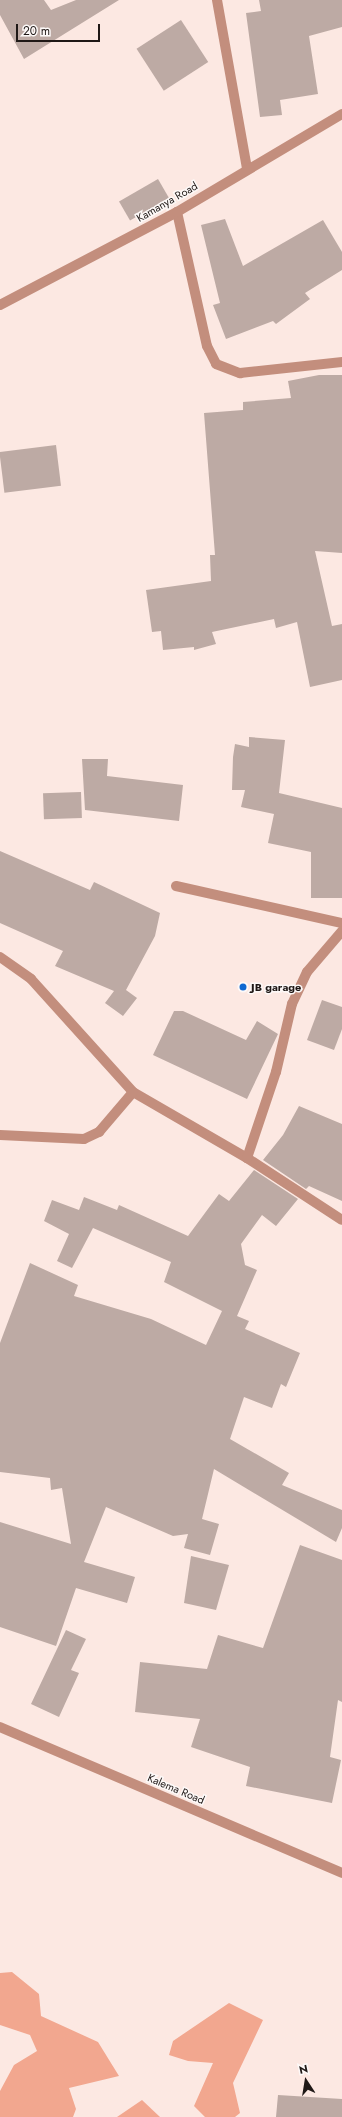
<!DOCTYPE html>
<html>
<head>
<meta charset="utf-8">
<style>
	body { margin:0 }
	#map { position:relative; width:342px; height:2117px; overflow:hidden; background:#fce8e2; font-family:Jost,sans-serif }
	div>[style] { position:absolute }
	.forest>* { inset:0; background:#f2a78f }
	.building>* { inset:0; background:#bdaaa4; transform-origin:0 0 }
	.minor>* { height:10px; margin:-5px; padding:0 5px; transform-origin:5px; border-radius:5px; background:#c38e7d }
	.tertiary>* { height:10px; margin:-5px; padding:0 5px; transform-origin:5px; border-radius:5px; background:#c38e7d }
	.dots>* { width:11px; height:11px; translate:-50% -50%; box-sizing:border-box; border:2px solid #fdf9f8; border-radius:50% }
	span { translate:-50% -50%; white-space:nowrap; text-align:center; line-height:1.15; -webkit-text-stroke:3px #fdf9f8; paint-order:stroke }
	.street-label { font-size:11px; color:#1f1816 }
	.poi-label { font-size:11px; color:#1f1816; font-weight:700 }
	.left { translate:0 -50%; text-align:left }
	.north { position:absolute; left:286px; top:2061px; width:40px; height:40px; -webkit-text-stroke:3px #fdf9f8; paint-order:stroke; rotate:348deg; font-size:11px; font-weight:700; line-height:16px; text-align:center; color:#1f1816 }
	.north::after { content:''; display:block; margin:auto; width:14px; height:18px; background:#1f1816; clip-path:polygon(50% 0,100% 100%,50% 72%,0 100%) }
	.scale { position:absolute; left:16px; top:24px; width:84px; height:18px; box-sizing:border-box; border:2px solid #1f1816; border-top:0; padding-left:5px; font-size:12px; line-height:14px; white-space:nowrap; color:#1f1816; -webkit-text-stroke:3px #fdf9f8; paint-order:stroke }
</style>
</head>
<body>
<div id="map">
	<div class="forest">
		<div style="clip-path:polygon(12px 1972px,39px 1994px,41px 2016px,98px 2042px,119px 2076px,69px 2088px,76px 2109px,73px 2117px,0 2117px,0 2091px,14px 2065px,37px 2051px,30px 2035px,0 2025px,0 1973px)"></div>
		<div style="clip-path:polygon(229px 2003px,263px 2020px,233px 2083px,240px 2113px,235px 2117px,205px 2117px,194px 2106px,213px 2063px,188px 2061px,169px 2055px,173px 2041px)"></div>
		<div style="clip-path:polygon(142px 2100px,160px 2117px,117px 2117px)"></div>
	</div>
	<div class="building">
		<div style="clip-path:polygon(0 0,44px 0,51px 10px,76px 0,119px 0,24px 59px,0 15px)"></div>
		<div style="clip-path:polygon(259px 0,342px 0,342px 27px,309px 36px,318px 94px,280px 100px,282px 115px,260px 117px,246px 13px,261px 11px)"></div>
		<div style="left:181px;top:20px;width:50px;height:53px;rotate:57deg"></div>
		<div style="left:158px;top:179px;width:22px;height:45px;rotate:60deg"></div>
		<div style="clip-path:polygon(225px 219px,243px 266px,323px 220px,342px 252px,342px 270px,305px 293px,310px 299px,276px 324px,273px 321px,226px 339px,213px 305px,220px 303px,201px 225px)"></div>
		<div style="clip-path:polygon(319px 375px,342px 375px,342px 553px,315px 551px,332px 626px,342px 624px,342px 680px,310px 687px,297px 622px,276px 628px,274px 619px,212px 632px,216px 644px,194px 650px,194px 647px,163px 650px,161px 631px,152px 632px,146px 590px,211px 581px,210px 555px,215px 555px,204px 413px,243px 410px,243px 402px,291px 398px,288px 381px)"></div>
		<div style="left:56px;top:445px;width:41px;height:57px;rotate:83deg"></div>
		<div style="clip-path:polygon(249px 737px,285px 740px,279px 793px,342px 808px,342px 898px,311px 898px,311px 852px,268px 843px,274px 814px,241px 807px,245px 790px,232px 790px,233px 757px,235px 744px,249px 747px)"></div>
		<div style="clip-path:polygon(82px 759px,108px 759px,107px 776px,183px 785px,179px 821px,85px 810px)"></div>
		<div style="left:81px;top:792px;width:26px;height:38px;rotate:88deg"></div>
		<div style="clip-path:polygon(0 851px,90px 890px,94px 882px,160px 913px,155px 936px,126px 990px,137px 998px,123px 1016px,105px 1003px,114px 991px,55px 966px,63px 951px,0 923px)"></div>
		<div style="clip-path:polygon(322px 1000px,342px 1007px,342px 1029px,334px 1050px,307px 1040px)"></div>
		<div style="clip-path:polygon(174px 1011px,183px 1011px,246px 1040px,257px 1021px,278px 1034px,247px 1099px,153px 1055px)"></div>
		<div style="clip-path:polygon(299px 1106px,342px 1124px,342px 1201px,309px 1186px,306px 1189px,263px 1160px,283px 1135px)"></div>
		<div style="clip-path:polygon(254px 1170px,298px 1199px,276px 1226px,262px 1215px,241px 1244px,245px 1265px,257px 1270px,237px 1316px,249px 1321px,245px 1329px,300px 1353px,286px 1387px,281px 1384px,272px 1408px,244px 1397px,230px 1439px,289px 1473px,282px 1485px,342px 1510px,342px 1528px,336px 1542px,214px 1469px,202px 1519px,219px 1524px,210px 1555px,184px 1548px,188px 1534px,173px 1536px,106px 1507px,84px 1562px,135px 1577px,127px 1603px,76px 1588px,56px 1646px,0 1627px,0 1522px,71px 1544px,62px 1488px,51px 1490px,50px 1478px,0 1472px,0 1343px,30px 1263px,78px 1285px,74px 1296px,151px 1319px,206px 1345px,222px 1311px,164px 1282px,171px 1262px,93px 1228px,72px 1268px,57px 1261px,69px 1234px,44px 1221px,52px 1200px,79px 1210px,84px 1197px,117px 1210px,119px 1205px,188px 1236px,219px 1194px,229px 1201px)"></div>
		<div style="clip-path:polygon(300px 1545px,342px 1560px,342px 1702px,338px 1700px,330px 1757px,341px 1760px,332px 1803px,246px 1786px,250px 1767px,191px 1747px,200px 1719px,135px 1712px,140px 1662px,207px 1669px,218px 1635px,263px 1648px)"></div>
		<div style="clip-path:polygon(191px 1556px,229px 1565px,216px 1610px,184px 1603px)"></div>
		<div style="clip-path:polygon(66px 1630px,86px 1639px,71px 1670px,79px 1673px,59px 1717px,31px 1704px)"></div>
		<div style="clip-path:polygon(278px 2095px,342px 2099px,342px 2117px,276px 2117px)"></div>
	</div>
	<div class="minor">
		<div style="left:217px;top:0;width:171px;rotate:79.9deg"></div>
		<div style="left:177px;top:212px;width:137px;rotate:77.4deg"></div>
		<div style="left:207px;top:346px;width:20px;rotate:63deg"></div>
		<div style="left:216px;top:364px;width:26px;rotate:21deg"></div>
		<div style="left:240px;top:373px;width:103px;rotate:-6.2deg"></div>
		<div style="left:176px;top:886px;width:170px;rotate:12.6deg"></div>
		<div style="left:0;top:957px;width:38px;rotate:35deg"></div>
		<div style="left:31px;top:979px;width:152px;rotate:47.9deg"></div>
		<div style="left:133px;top:1092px;width:132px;rotate:30.1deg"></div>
		<div style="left:247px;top:1158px;width:113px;rotate:33.1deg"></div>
		<div style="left:0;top:1135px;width:84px;rotate:2.7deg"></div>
		<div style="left:84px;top:1139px;width:17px;rotate:-25deg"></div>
		<div style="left:99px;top:1132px;width:52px;rotate:-49.6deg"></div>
		<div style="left:247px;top:1158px;width:91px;rotate:-71.4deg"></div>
		<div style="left:276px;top:1072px;width:70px;rotate:-76.8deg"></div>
		<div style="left:292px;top:1004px;width:35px;rotate:-65deg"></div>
		<div style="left:307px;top:972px;width:54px;rotate:-49.5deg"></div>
	</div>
	<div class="tertiary">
		<div style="left:0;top:305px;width:200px;rotate:-27.7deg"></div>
		<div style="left:177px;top:212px;width:192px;rotate:-30.7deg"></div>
		<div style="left:0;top:1727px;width:372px;rotate:23.1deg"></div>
	</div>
	<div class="dots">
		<div style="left:243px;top:987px;background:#0e68d1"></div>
	</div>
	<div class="street-label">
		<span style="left:167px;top:202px;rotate:-30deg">Kamanya Road</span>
		<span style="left:176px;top:1789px;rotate:23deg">Kalema Road</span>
	</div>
	<div class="poi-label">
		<span class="left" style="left:251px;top:987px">JB garage</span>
	</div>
	<div class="north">N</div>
	<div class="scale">20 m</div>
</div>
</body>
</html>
